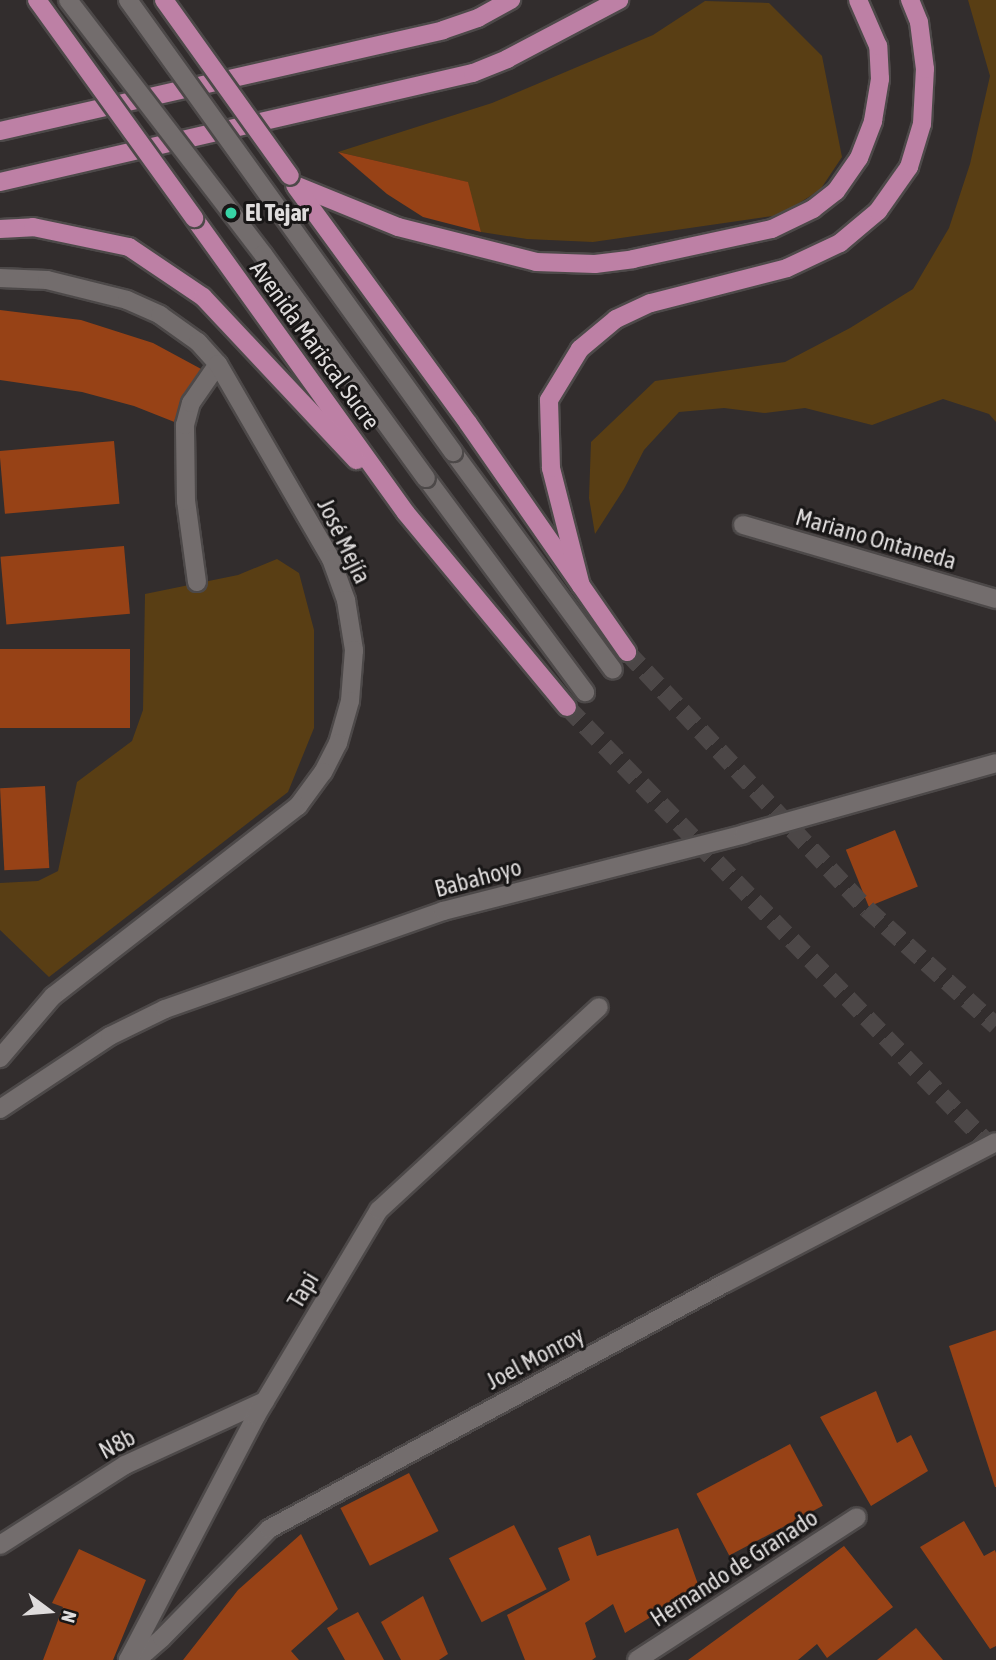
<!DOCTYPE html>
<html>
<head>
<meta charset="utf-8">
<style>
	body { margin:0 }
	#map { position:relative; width:996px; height:1660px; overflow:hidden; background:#322d2d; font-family:"Asap Condensed",sans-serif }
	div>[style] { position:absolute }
	.green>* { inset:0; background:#593e14 }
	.building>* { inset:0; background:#974216; transform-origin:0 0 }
	.primary-tunnel>* { height:18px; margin-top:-9px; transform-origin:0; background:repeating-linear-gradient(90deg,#4c4747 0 18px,transparent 0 27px) }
	.roads { filter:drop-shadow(2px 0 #4d4949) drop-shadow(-2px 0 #4d4949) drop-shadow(0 2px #4d4949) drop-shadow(0 -2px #4d4949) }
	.lane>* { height:18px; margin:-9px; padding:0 9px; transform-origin:9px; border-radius:9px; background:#736d6d }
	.street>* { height:18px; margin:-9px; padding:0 9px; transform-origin:9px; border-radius:9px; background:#736d6d }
	.primary>* { height:18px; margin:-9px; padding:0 9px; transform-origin:9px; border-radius:9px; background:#bd80a5 }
	.bridges { filter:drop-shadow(2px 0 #4d4949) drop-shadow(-2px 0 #4d4949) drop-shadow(0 2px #4d4949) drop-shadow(0 -2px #4d4949) }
	.lane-bridge>* { height:18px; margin:-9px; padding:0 9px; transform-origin:9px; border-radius:9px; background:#736d6d }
	.primary-bridge>* { height:18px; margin:-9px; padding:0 9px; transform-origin:9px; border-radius:9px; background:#bd80a5 }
	.dots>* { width:19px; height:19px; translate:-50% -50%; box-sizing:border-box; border:4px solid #181616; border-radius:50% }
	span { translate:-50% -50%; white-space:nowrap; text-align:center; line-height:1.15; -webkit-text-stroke:6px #181616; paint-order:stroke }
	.poi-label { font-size:24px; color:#dfdcdc; font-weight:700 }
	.left { translate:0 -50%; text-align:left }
	.street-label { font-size:24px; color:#dfdcdc }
	.north { position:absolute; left:14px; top:1576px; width:70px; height:70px; -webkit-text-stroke:5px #181616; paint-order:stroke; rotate:106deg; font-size:19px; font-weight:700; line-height:28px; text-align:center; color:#dfdcdc }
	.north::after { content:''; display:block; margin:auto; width:24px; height:32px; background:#dfdcdc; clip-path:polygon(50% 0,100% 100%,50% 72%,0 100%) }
</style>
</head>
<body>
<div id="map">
	<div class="green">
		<div style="clip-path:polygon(968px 0,996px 0,996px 422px,989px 414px,943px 399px,872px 425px,805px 408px,765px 413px,724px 408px,679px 412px,644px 450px,624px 489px,595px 534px,589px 498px,591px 442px,655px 381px,785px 362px,850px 328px,913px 289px,949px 228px,970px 164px,990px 76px)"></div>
		<div style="clip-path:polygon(705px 1px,769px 3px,822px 56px,842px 157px,820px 190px,780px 215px,593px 242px,527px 239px,481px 232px,467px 182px,338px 152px,492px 103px,653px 35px)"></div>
		<div style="clip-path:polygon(277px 559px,299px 573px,314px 630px,314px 728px,288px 792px,49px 977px,0 930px,0 883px,38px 881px,58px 871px,77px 782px,132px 741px,143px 710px,145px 594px,238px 575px)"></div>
	</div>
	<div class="building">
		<div style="clip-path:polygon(338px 152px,468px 182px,481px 232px,423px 217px,387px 194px)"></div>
		<div style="clip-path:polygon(0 310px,81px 320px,153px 343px,203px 370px,177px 423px,134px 406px,82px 392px,0 380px)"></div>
		<div style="left:114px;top:441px;width:63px;height:115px;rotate:85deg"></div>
		<div style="left:124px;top:546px;width:68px;height:124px;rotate:85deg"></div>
		<div style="left:130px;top:649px;width:79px;height:130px;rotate:90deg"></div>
		<div style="left:45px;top:786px;width:82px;height:45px;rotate:87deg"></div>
		<div style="left:895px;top:830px;width:61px;height:53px;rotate:68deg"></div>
		<div style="clip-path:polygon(996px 1330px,996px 1487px,995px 1487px,949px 1346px)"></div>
		<div style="clip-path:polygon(876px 1391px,897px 1443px,911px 1435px,928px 1471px,871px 1506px,820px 1417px)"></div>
		<div style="left:790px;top:1444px;width:70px;height:106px;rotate:62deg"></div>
		<div style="left:409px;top:1473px;width:65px;height:77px;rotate:63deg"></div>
		<div style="clip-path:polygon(964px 1521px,984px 1556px,995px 1550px,996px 1553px,996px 1646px,990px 1649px,920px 1547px)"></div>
		<div style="left:514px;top:1525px;width:72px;height:73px;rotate:63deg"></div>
		<div style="clip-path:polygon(678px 1528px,699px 1587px,625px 1633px,613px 1604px,585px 1623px,596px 1657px,592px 1660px,525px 1660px,507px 1615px,570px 1580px,558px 1548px,590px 1535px,597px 1556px)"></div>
		<div style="clip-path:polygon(301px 1534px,338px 1609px,291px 1651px,299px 1660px,183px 1660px,238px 1590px)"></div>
		<div style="clip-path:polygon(844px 1546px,893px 1607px,827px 1658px,817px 1644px,798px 1660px,688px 1660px)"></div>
		<div style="clip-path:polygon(79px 1549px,146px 1580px,113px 1660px,43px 1660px,63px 1607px,52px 1603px)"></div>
		<div style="clip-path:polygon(423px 1596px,448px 1654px,439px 1660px,401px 1660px,381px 1622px)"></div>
		<div style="clip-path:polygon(358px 1612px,384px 1660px,345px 1660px,327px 1628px)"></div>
		<div style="clip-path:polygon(916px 1628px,943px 1660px,877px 1660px)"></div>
	</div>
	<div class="primary-tunnel">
		<div style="left:627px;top:652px;width:352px;rotate:47deg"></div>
		<div style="left:867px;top:909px;width:174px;rotate:42.2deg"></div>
		<div style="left:567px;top:707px;width:618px;rotate:46.05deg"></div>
	</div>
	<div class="roads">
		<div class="lane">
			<div style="left:453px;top:452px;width:270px;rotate:53.7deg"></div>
			<div style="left:426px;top:478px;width:267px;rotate:53.4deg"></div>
			<div style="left:197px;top:582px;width:82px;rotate:-97.7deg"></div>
			<div style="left:186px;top:501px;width:76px;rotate:-90.8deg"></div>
			<div style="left:185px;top:425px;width:23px;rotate:-75deg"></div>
			<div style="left:191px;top:403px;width:47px;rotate:-55.3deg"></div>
		</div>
		<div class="street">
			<div style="left:0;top:278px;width:47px;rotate:2.4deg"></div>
			<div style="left:47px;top:280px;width:82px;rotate:14deg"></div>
			<div style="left:127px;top:300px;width:36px;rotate:24deg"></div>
			<div style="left:160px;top:315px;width:47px;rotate:35.4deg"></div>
			<div style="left:198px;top:342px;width:30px;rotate:48deg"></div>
			<div style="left:218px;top:364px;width:225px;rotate:59.9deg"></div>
			<div style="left:331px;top:559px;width:44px;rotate:69.9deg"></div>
			<div style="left:346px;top:600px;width:51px;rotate:80.9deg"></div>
			<div style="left:354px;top:650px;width:51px;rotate:94.5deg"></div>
			<div style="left:350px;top:701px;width:44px;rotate:105.9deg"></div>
			<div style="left:338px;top:743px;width:33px;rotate:117deg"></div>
			<div style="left:323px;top:772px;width:42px;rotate:126.3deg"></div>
			<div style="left:298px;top:806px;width:310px;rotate:142.2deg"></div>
			<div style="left:53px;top:996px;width:82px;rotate:130.5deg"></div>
			<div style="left:743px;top:525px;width:264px;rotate:16.3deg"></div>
			<div style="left:0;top:1109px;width:132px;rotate:-33.6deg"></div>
			<div style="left:110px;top:1036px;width:61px;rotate:-26.1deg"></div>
			<div style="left:165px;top:1009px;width:295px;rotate:-19.4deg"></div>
			<div style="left:443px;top:911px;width:311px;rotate:-14.3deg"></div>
			<div style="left:744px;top:834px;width:262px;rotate:-15.7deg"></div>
			<div style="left:0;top:1545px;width:148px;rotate:-32.6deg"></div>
			<div style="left:125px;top:1465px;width:154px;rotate:-24.6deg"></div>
			<div style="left:128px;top:1660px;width:20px;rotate:-24deg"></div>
			<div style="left:146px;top:1652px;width:21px;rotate:-41deg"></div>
			<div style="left:162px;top:1638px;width:153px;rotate:-45.5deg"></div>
			<div style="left:269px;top:1529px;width:518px;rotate:-28.35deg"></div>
			<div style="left:725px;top:1283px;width:305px;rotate:-27.5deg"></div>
			<div style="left:128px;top:1660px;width:276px;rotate:-62.3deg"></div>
			<div style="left:256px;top:1416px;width:240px;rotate:-59.2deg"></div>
			<div style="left:379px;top:1210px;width:299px;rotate:-42.7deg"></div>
			<div style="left:637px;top:1660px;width:262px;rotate:-33deg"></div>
		</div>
		<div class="primary">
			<div style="left:0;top:131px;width:454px;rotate:-12.8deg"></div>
			<div style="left:443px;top:30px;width:37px;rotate:-19deg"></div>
			<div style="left:478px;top:18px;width:38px;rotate:-29deg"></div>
			<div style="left:0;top:182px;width:485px;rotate:-13deg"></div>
			<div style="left:473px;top:73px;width:37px;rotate:-22deg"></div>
			<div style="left:507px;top:59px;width:127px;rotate:-27.8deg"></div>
			<div style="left:295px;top:185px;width:111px;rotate:22.2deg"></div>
			<div style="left:398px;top:227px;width:142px;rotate:14.2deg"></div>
			<div style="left:536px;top:262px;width:59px;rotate:1.9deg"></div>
			<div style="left:595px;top:264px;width:38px;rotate:-7deg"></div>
			<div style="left:633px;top:259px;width:142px;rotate:-12.2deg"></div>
			<div style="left:772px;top:229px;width:46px;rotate:-26deg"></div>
			<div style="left:813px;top:209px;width:29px;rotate:-38deg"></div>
			<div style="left:836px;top:191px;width:40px;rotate:-55.1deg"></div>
			<div style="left:859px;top:158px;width:40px;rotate:-69deg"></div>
			<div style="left:873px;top:121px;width:43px;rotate:-80.5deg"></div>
			<div style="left:880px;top:79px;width:33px;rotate:-93deg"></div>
			<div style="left:878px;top:46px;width:50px;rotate:-113.5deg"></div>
			<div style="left:296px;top:187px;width:292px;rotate:53.9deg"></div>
			<div style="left:468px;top:423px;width:279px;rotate:55.2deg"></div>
			<div style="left:194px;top:218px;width:363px;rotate:54.3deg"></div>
			<div style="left:406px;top:513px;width:252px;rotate:50.3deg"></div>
			<div style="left:0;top:229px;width:33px;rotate:-3deg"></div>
			<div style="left:33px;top:227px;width:98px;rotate:11.8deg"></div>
			<div style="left:129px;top:247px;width:89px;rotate:34deg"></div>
			<div style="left:203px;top:297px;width:224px;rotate:46.8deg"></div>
			<div style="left:581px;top:586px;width:122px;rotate:-104.3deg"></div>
			<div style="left:551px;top:468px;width:68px;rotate:-91.7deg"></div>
			<div style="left:549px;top:400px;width:60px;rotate:-58.7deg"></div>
			<div style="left:580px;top:349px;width:47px;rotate:-39.8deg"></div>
			<div style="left:616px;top:319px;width:38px;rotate:-25deg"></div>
			<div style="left:651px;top:303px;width:140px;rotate:-14.4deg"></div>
			<div style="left:787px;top:268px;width:59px;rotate:-25.3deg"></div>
			<div style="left:840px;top:243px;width:50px;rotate:-40.1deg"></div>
			<div style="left:878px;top:211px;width:54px;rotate:-54.8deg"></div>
			<div style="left:909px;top:167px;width:45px;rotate:-73.2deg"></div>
			<div style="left:922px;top:124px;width:55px;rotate:-86.9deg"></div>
			<div style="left:925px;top:69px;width:47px;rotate:-97.3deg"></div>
			<div style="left:919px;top:22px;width:24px;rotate:-112deg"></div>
		</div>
	</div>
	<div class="bridges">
		<div class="lane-bridge">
			<div style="left:68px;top:0;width:320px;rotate:52.5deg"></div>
			<div style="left:263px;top:254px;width:277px;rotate:54deg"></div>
			<div style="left:128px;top:0;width:557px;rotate:54.28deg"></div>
		</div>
		<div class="primary-bridge">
			<div style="left:37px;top:0;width:269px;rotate:54.2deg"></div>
			<div style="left:164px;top:0;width:216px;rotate:54.4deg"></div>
		</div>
	</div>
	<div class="dots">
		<div style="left:231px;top:213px;background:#37d4a6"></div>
	</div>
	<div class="poi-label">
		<span class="left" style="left:245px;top:213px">El Tejar</span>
	</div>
	<div class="street-label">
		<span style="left:315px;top:345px;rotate:54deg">Avenida Mariscal Sucre</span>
		<span style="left:876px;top:539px;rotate:16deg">Mariano Ontaneda</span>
		<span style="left:344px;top:541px;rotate:64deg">José Mejía</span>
		<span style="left:478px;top:878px;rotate:-15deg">Babahoyo</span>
		<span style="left:303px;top:1290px;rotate:-59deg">Tapi</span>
		<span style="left:535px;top:1358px;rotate:-28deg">Joel Monroy</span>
		<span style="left:117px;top:1444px;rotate:-28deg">N8b</span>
		<span style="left:734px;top:1568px;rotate:-33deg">Hernando de Granado</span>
	</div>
	<div class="north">N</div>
</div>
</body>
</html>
